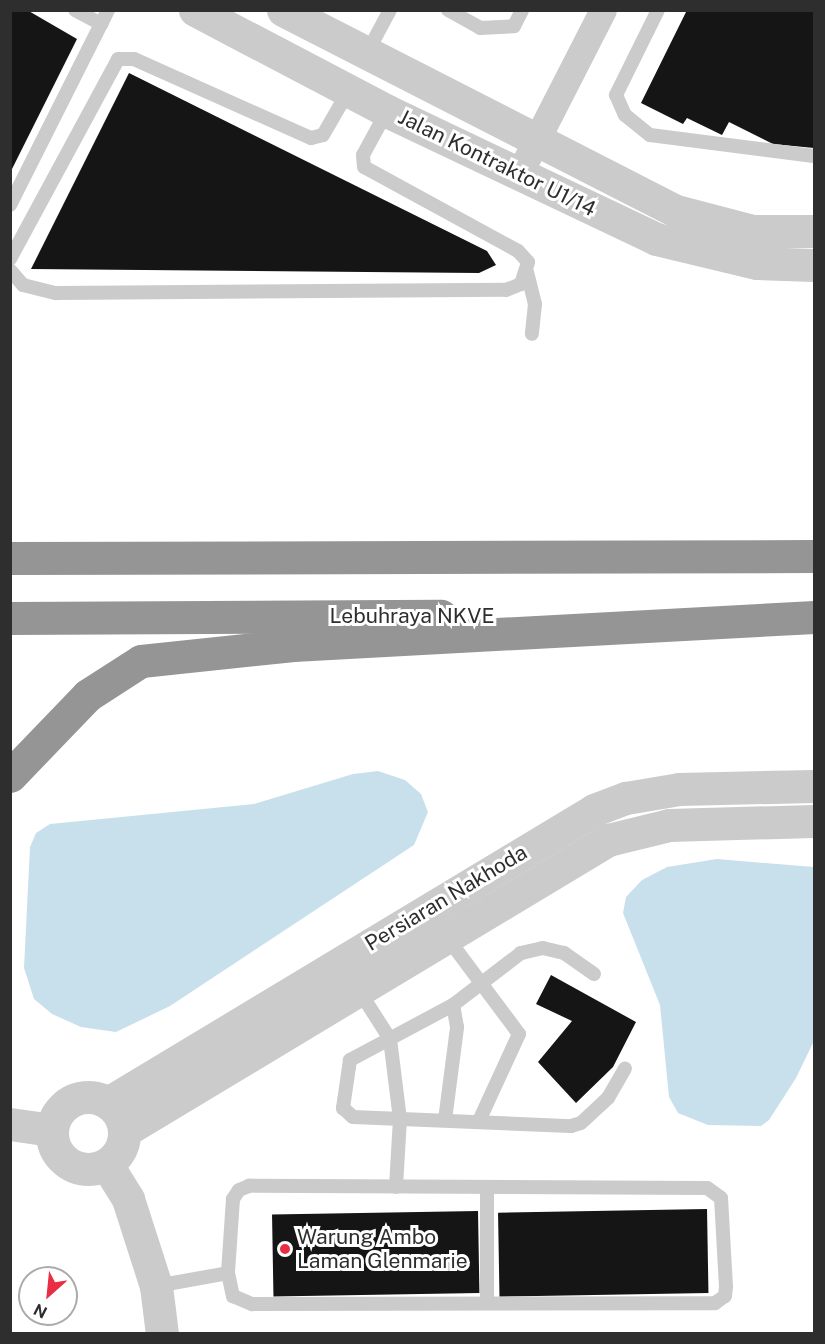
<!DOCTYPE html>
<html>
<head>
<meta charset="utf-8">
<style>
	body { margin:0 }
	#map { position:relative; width:825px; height:1344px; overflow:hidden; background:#fff; font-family:"Public Sans",sans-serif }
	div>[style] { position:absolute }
	.water>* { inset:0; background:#c8e0ec }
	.building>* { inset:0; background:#151515; transform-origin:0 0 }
	.service>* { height:14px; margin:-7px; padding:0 7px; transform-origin:7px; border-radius:7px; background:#cbcbcb }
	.minor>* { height:27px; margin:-13.5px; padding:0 13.5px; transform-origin:13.5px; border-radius:13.5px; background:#cbcbcb }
	.tertiary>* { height:33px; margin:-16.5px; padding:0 16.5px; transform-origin:16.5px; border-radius:16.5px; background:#cbcbcb }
	.tertiary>.ring { margin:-16.5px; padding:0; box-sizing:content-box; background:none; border:33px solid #cbcbcb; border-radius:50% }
	.motorway>* { height:33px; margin:-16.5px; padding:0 16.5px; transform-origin:16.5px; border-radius:16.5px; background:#959595 }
	.dots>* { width:16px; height:16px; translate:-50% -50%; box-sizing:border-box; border:3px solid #fff; border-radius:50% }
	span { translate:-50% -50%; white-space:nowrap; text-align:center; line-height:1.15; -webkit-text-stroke:6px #fff; paint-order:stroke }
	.street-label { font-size:21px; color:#2e2e2e }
	.poi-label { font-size:21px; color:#2e2e2e }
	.left { translate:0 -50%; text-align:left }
	.frame { position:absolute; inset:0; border:12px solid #2e2e2e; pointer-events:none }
	.north { position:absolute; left:18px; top:1266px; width:60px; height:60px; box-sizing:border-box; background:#fff; border:2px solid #ababab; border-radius:50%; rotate:207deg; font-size:16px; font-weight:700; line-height:24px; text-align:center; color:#2e2e2e }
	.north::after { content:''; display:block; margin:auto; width:21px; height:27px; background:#e82d44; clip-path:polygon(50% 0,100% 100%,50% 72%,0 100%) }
</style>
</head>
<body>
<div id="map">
	<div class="water">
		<div style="clip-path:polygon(378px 771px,405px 780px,421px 794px,428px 812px,414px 845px,170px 1006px,116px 1032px,81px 1027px,52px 1014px,34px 999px,24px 968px,30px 847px,36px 833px,50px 824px,254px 804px,353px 774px)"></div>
		<div style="clip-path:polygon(717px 859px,814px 867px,814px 1041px,796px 1078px,769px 1120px,761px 1126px,708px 1125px,678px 1113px,669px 1097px,660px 1005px,623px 913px,626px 897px,642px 880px,667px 867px)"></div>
	</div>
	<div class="building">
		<div style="clip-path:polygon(10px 10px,27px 10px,77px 39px,10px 173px)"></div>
		<div style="clip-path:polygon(687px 10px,814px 10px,814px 148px,773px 144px,729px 122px,722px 135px,687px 118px,683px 124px,641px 103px)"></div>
		<div style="clip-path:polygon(129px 73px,487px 251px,496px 265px,479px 273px,31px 269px)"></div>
		<div style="clip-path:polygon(551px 975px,636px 1022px,613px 1067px,576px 1103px,538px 1062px,572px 1021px,536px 1004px)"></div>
		<div style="left:707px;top:1209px;width:84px;height:209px;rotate:89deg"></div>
		<div style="left:478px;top:1211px;width:82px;height:206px;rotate:89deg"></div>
	</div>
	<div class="service">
		<div style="left:75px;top:10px;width:30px;rotate:28deg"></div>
		<div style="left:448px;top:10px;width:37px;rotate:29deg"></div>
		<div style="left:480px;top:28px;width:34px;rotate:-3deg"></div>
		<div style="left:514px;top:26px;width:18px;rotate:-63deg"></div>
		<div style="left:658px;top:10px;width:95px;rotate:116.3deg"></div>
		<div style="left:616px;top:95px;width:22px;rotate:66deg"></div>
		<div style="left:625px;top:115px;width:32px;rotate:39deg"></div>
		<div style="left:650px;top:135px;width:165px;rotate:7.3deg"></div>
		<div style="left:367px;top:53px;width:49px;rotate:-61.9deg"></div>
		<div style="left:10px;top:205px;width:218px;rotate:-63.3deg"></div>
		<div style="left:10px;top:259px;width:227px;rotate:-61.6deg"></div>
		<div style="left:118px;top:59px;width:16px"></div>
		<div style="left:134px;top:59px;width:194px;rotate:24.1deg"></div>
		<div style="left:311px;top:138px;width:12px;rotate:-14deg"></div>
		<div style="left:323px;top:135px;width:52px;rotate:-60deg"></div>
		<div style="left:10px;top:270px;width:20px;rotate:49deg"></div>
		<div style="left:23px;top:285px;width:34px;rotate:14deg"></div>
		<div style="left:56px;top:293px;width:450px;rotate:-0.4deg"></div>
		<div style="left:506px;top:290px;width:16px;rotate:-22deg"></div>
		<div style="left:521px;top:284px;width:23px;rotate:-72deg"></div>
		<div style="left:528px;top:262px;width:15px;rotate:-132deg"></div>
		<div style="left:518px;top:251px;width:175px;rotate:-151.4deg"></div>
		<div style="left:364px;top:167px;width:12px;rotate:-95deg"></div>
		<div style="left:363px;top:155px;width:50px;rotate:-61.4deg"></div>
		<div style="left:527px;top:272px;width:33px;rotate:76deg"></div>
		<div style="left:535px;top:304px;width:30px;rotate:96deg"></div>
		<div style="left:446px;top:936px;width:122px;rotate:53.3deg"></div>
		<div style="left:519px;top:1034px;width:96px;rotate:114.7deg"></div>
		<div style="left:594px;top:974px;width:37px;rotate:-145deg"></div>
		<div style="left:564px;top:953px;width:22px;rotate:-167deg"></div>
		<div style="left:543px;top:948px;width:23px;rotate:167deg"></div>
		<div style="left:521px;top:953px;width:86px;rotate:142.6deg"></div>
		<div style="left:453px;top:1005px;width:117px;rotate:151.9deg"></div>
		<div style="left:350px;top:1060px;width:49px;rotate:98.3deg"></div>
		<div style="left:343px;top:1108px;width:13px;rotate:42deg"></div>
		<div style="left:353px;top:1117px;width:218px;rotate:2.4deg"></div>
		<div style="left:571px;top:1126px;width:10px;rotate:-17deg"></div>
		<div style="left:581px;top:1123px;width:37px;rotate:-43deg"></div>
		<div style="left:608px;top:1098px;width:34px;rotate:-60deg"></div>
		<div style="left:358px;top:989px;width:59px;rotate:57.4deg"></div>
		<div style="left:390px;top:1039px;width:81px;rotate:82.9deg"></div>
		<div style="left:400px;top:1119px;width:68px;rotate:93.4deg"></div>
		<div style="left:445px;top:1120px;width:94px;rotate:-82.6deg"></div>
		<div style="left:457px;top:1027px;width:22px;rotate:-100deg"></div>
		<div style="left:487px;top:1187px;width:116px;rotate:90deg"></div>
		<div style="left:156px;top:1286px;width:73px;rotate:-10.2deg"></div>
		<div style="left:228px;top:1273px;width:24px;rotate:78deg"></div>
		<div style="left:233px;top:1296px;width:21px;rotate:23deg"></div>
		<div style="left:252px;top:1304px;width:463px;rotate:-0.1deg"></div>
		<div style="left:715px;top:1303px;width:12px;rotate:-35deg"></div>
		<div style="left:725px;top:1296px;width:9px;rotate:-84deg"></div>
		<div style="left:726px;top:1287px;width:89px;rotate:-93.2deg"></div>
		<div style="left:721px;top:1198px;width:17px;rotate:-144deg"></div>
		<div style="left:707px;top:1188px;width:458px;rotate:-179.7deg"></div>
		<div style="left:249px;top:1186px;width:11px;rotate:158deg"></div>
		<div style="left:239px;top:1190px;width:11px;rotate:124deg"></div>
		<div style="left:233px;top:1199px;width:74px;rotate:93.9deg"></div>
	</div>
	<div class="minor">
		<div style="left:519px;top:174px;width:184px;rotate:-62.9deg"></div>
	</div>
	<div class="tertiary">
		<div style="left:195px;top:10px;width:217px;rotate:27.7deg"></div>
		<div style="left:387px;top:111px;width:298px;rotate:25.4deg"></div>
		<div style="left:656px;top:239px;width:104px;rotate:13.4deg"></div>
		<div style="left:757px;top:263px;width:57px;rotate:2deg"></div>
		<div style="left:283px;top:10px;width:441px;rotate:27.1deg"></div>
		<div style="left:676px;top:211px;width:79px;rotate:14.7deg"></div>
		<div style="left:752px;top:231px;width:62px"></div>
		<div class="ring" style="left:52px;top:1097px;width:39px;height:39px"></div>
		<div style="left:108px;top:1103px;width:567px;rotate:-31.08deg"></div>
		<div style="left:594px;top:810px;width:34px;rotate:-21deg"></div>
		<div style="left:626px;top:798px;width:54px;rotate:-9.6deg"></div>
		<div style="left:679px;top:789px;width:135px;rotate:-1.3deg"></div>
		<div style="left:10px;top:1124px;width:41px;rotate:8.3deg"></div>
		<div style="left:124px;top:1131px;width:565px;rotate:-31.02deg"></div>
		<div style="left:608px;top:840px;width:63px;rotate:-13.8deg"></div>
		<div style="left:669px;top:825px;width:145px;rotate:-1.6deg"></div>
		<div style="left:107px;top:1165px;width:40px;rotate:58deg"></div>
		<div style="left:128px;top:1199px;width:91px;rotate:72.2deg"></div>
		<div style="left:156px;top:1286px;width:48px;rotate:82.9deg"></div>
	</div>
	<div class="motorway">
		<div style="left:10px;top:558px;width:804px;rotate:-0.14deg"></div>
		<div style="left:10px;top:618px;width:431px;rotate:-0.3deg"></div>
		<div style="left:10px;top:776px;width:112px;rotate:-46.1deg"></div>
		<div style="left:88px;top:695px;width:63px;rotate:-32.7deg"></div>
		<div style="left:141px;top:661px;width:153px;rotate:-6deg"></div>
		<div style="left:293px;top:645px;width:522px;rotate:-3.08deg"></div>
	</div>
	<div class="dots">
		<div style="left:285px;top:1249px;background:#e82d44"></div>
	</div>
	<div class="street-label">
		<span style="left:497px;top:163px;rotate:26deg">Jalan Kontraktor U1/14</span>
		<span style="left:412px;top:616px">Lebuhraya NKVE</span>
		<span style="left:446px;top:898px;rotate:-31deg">Persiaran Nakhoda</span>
	</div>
	<div class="poi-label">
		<span class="left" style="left:297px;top:1249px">Warung Ambo<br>Laman Glenmarie</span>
	</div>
	<div class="frame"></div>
	<div class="north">N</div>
</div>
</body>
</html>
